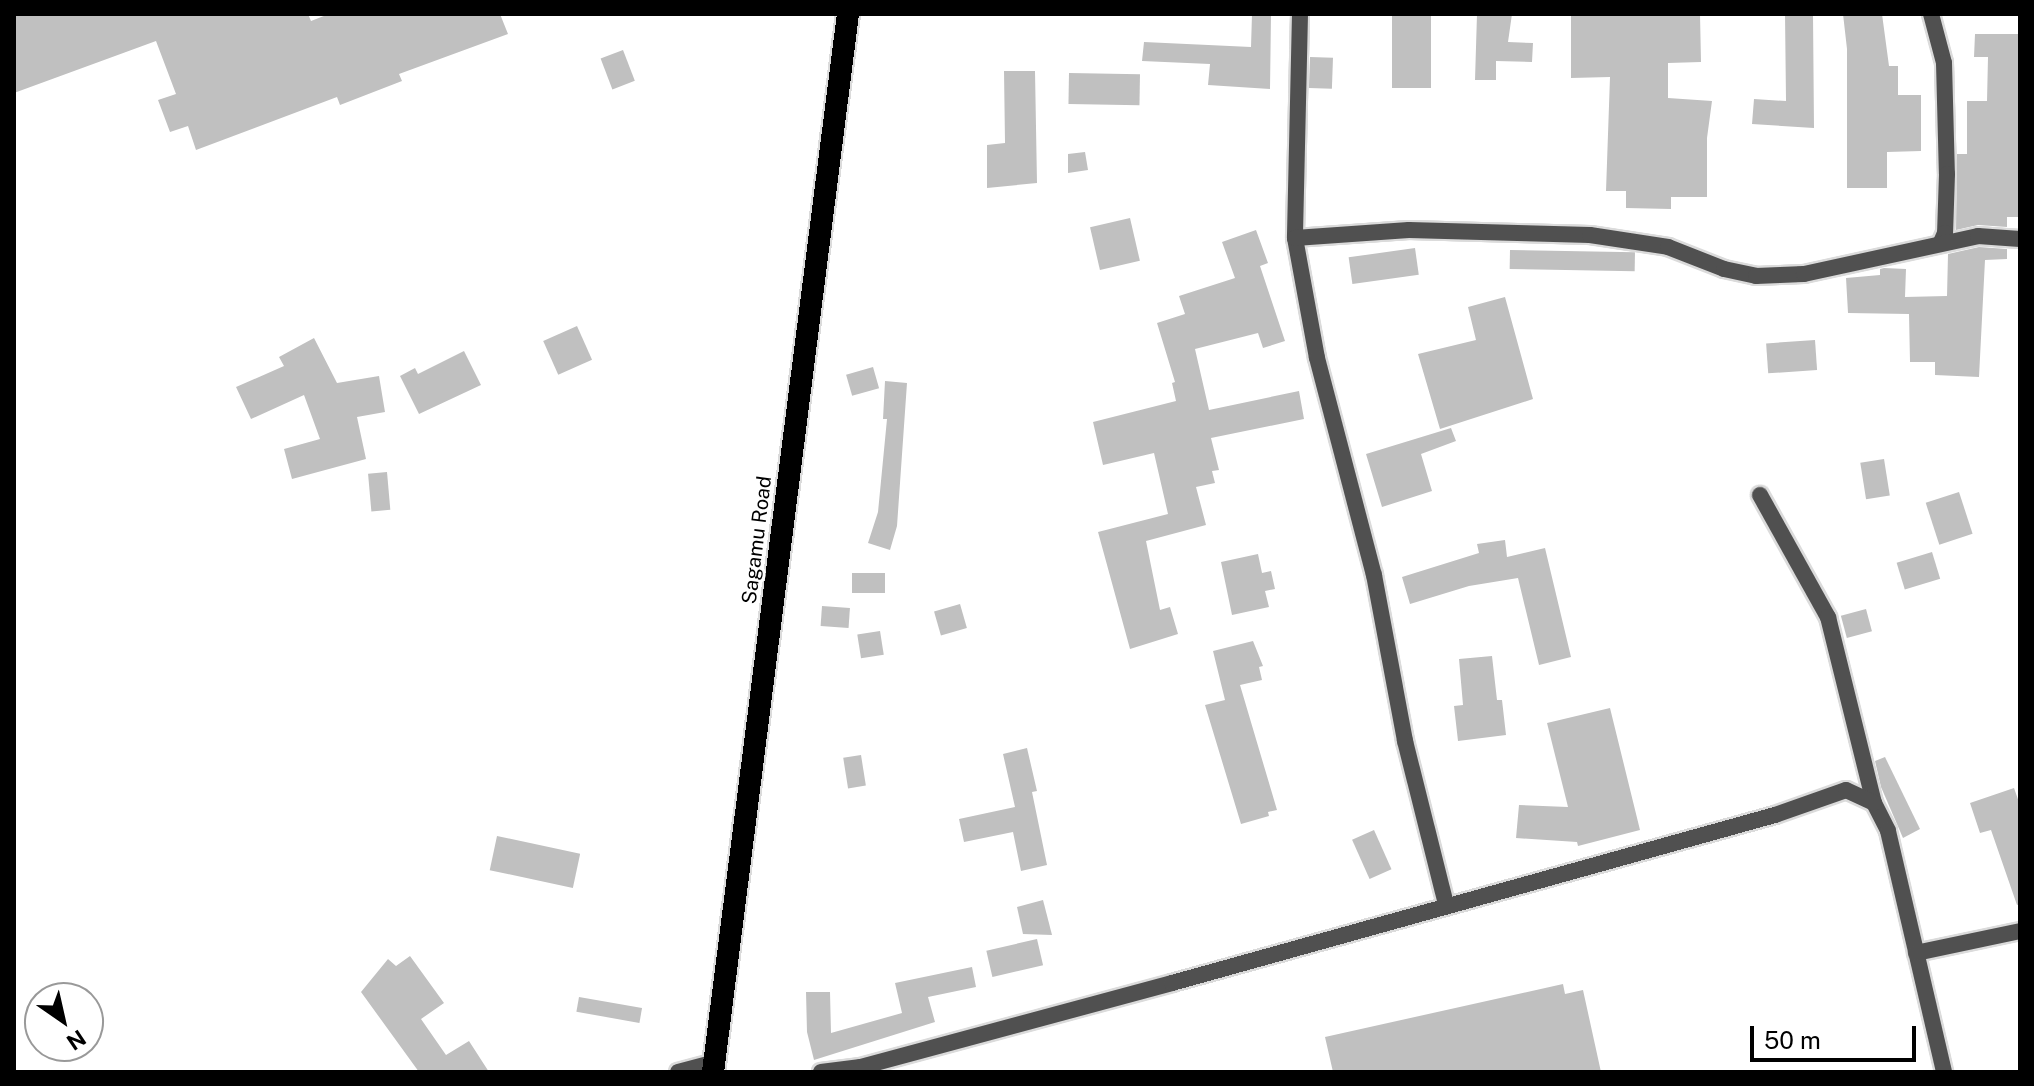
<!DOCTYPE html>
<html>
<head>
<meta charset="utf-8">
<style>
	body { margin:0 }
	#map { position:relative; width:2034px; height:1086px; overflow:hidden; background:#fff; font-family:"Public Sans",sans-serif }
	div>[style] { position:absolute }
	.building>* { inset:0; background:#c0c0c0; transform-origin:0 0 }
	.roads { filter:drop-shadow(2px 0 #dbdbdb) drop-shadow(-2px 0 #dbdbdb) drop-shadow(0 2px #dbdbdb) drop-shadow(0 -2px #dbdbdb) }
	.minor>* { height:16px; margin:-8px; padding:0 8px; transform-origin:8px; border-radius:8px; background:#505050 }
	.trunk>* { height:22px; margin:-11px; padding:0 11px; transform-origin:11px; border-radius:11px; background:#000 }
	span { translate:-50% -50%; white-space:nowrap; text-align:center; line-height:1.15; -webkit-text-stroke:6px #fff; paint-order:stroke }
	.street-label { font-size:20px; color:#000 }
	.frame { position:absolute; inset:0; border:16px solid #000; pointer-events:none }
	.north { position:absolute; left:24px; top:982px; width:80px; height:80px; box-sizing:border-box; background:#fff; border:2px solid #999; border-radius:50%; rotate:146deg; font-size:22px; font-weight:700; line-height:32px; text-align:center; color:#000 }
	.north::after { content:''; display:block; margin:auto; width:28px; height:36px; background:#000; clip-path:polygon(50% 0,100% 100%,50% 72%,0 100%) }
	.scale { position:absolute; left:1750px; top:1026px; width:166px; height:36px; box-sizing:border-box; border:4px solid #000; border-top:0; padding-left:10px; font-size:24px; line-height:28px; white-space:nowrap; color:#000; -webkit-text-stroke:6px #fff; paint-order:stroke }
</style>
</head>
<body>
<div id="map">
	<div class="building">
		<div style="clip-path:polygon(14px 14px,308px 14px,311px 21px,329px 14px,500px 14px,508px 34px,399px 74px,402px 81px,340px 105px,337px 97px,196px 150px,188px 126px,170px 132px,158px 100px,176px 94px,156px 41px,14px 93px)"></div>
		<div style="clip-path:polygon(1252px 14px,1271px 14px,1270px 89px,1208px 85px,1210px 64px,1142px 61px,1144px 42px,1251px 47px)"></div>
		<div style="left:1392px;top:14px;width:39px;height:74px"></div>
		<div style="clip-path:polygon(1477px 14px,1512px 14px,1508px 42px,1533px 43px,1532px 62px,1496px 61px,1496px 80px,1475px 80px)"></div>
		<div style="clip-path:polygon(1571px 14px,1700px 14px,1701px 62px,1668px 63px,1668px 98px,1712px 101px,1707px 138px,1707px 197px,1671px 197px,1671px 209px,1626px 208px,1626px 191px,1606px 191px,1610px 77px,1571px 78px)"></div>
		<div style="clip-path:polygon(1785px 14px,1813px 14px,1814px 128px,1752px 124px,1754px 99px,1786px 101px)"></div>
		<div style="clip-path:polygon(1843px 14px,1882px 14px,1889px 66px,1898px 66px,1898px 95px,1921px 95px,1921px 151px,1887px 152px,1887px 188px,1847px 188px,1847px 49px)"></div>
		<div style="clip-path:polygon(1975px 34px,2020px 34px,2020px 217px,2007px 217px,2007px 227px,1978px 225px,1956px 230px,1957px 154px,1967px 154px,1967px 101px,1987px 101px,1988px 57px,1974px 57px)"></div>
		<div style="left:623px;top:50px;width:33px;height:24px;rotate:69deg"></div>
		<div style="left:1310px;top:57px;width:23px;height:31px;rotate:2deg"></div>
		<div style="clip-path:polygon(1004px 71px,1035px 71px,1037px 183px,987px 188px,987px 145px,1005px 143px)"></div>
		<div style="left:1069px;top:73px;width:71px;height:31px;rotate:1deg"></div>
		<div style="clip-path:polygon(1085px 152px,1088px 170px,1068px 173px,1068px 154px)"></div>
		<div style="left:1130px;top:218px;width:44px;height:41px;rotate:77deg"></div>
		<div style="clip-path:polygon(1256px 230px,1268px 263px,1260px 266px,1285px 341px,1263px 348px,1258px 333px,1195px 349px,1209px 410px,1299px 391px,1304px 419px,1211px 438px,1219px 470px,1212px 471px,1215px 483px,1196px 487px,1206px 525px,1146px 541px,1160px 610px,1170px 607px,1178px 634px,1130px 649px,1098px 532px,1168px 514px,1154px 453px,1103px 465px,1093px 422px,1176px 401px,1172px 383px,1175px 382px,1157px 323px,1185px 314px,1179px 296px,1235px 278px,1222px 242px)"></div>
		<div style="clip-path:polygon(1979px 247px,2007px 249px,2007px 259px,1985px 260px,1979px 377px,1935px 375px,1935px 362px,1910px 362px,1909px 314px,1848px 313px,1846px 278px,1880px 275px,1880px 269px,1884px 268px,1906px 269px,1905px 297px,1947px 296px,1948px 254px)"></div>
		<div style="left:1415px;top:248px;width:27px;height:67px;rotate:82deg"></div>
		<div style="left:1510px;top:250px;width:125px;height:19px;rotate:1deg"></div>
		<div style="clip-path:polygon(1505px 297px,1533px 399px,1440px 429px,1418px 354px,1476px 340px,1468px 307px)"></div>
		<div style="left:577px;top:326px;width:37px;height:37px;rotate:66deg"></div>
		<div style="clip-path:polygon(314px 338px,337px 383px,379px 376px,385px 412px,357px 417px,366px 459px,292px 479px,284px 449px,320px 439px,304px 395px,251px 419px,236px 387px,284px 366px,279px 357px)"></div>
		<div style="left:1815px;top:340px;width:30px;height:49px;rotate:86deg"></div>
		<div style="clip-path:polygon(464px 351px,481px 385px,419px 414px,400px 376px,415px 368px,418px 374px)"></div>
		<div style="left:873px;top:367px;width:22px;height:28px;rotate:74deg"></div>
		<div style="clip-path:polygon(885px 381px,907px 383px,897px 526px,890px 550px,868px 543px,878px 512px,887px 419px,883px 419px)"></div>
		<div style="clip-path:polygon(1451px 428px,1456px 441px,1421px 454px,1432px 491px,1382px 507px,1366px 454px)"></div>
		<div style="left:1884px;top:459px;width:37px;height:24px;rotate:81deg"></div>
		<div style="left:387px;top:472px;width:38px;height:19px;rotate:85deg"></div>
		<div style="left:1959px;top:492px;width:44px;height:35px;rotate:72deg"></div>
		<div style="clip-path:polygon(1505px 540px,1507px 557px,1545px 548px,1571px 657px,1539px 665px,1518px 578px,1469px 586px,1410px 604px,1402px 577px,1479px 553px,1477px 544px)"></div>
		<div style="left:1932px;top:552px;width:28px;height:37px;rotate:73deg"></div>
		<div style="clip-path:polygon(1258px 554px,1262px 573px,1271px 571px,1275px 589px,1265px 591px,1269px 607px,1232px 615px,1221px 562px)"></div>
		<div style="left:852px;top:573px;width:33px;height:20px"></div>
		<div style="left:960px;top:604px;width:25px;height:27px;rotate:74deg"></div>
		<div style="left:822px;top:606px;width:28px;height:20px;rotate:4deg"></div>
		<div style="left:1866px;top:609px;width:23px;height:26px;rotate:75deg"></div>
		<div style="left:880px;top:631px;width:24px;height:23px;rotate:81deg"></div>
		<div style="clip-path:polygon(1253px 641px,1263px 666px,1259px 667px,1262px 680px,1240px 685px,1277px 810px,1268px 812px,1269px 816px,1241px 824px,1205px 705px,1225px 700px,1213px 651px)"></div>
		<div style="clip-path:polygon(1492px 656px,1497px 700px,1502px 700px,1506px 735px,1458px 741px,1454px 706px,1463px 705px,1459px 659px)"></div>
		<div style="clip-path:polygon(1610px 708px,1640px 830px,1578px 846px,1577px 842px,1516px 838px,1519px 805px,1568px 807px,1547px 723px)"></div>
		<div style="clip-path:polygon(1027px 748px,1037px 791px,1032px 792px,1047px 865px,1021px 871px,1013px 832px,964px 842px,959px 819px,1015px 807px,1003px 754px)"></div>
		<div style="left:861px;top:755px;width:31px;height:18px;rotate:81deg"></div>
		<div style="clip-path:polygon(1885px 757px,1920px 829px,1903px 838px,1881px 787px,1875px 761px)"></div>
		<div style="clip-path:polygon(2014px 788px,2020px 805px,2020px 904px,2017px 905px,1991px 830px,1980px 833px,1970px 803px)"></div>
		<div style="left:1374px;top:830px;width:43px;height:24px;rotate:66deg"></div>
		<div style="left:497px;top:836px;width:85px;height:35px;rotate:12deg"></div>
		<div style="clip-path:polygon(1043px 900px,1052px 935px,1023px 934px,1017px 907px)"></div>
		<div style="left:1037px;top:939px;width:27px;height:52px;rotate:77deg"></div>
		<div style="clip-path:polygon(410px 956px,444px 1003px,421px 1019px,446px 1055px,469px 1041px,489px 1072px,419px 1072px,361px 992px,388px 959px,396px 966px)"></div>
		<div style="clip-path:polygon(972px 967px,976px 987px,928px 997px,935px 1022px,814px 1060px,807px 1032px,806px 992px,830px 992px,831px 1033px,902px 1013px,895px 983px)"></div>
		<div style="clip-path:polygon(1563px 984px,1565px 994px,1583px 990px,1601px 1072px,1333px 1072px,1325px 1037px)"></div>
		<div style="left:579px;top:997px;width:64px;height:15px;rotate:10deg"></div>
	</div>
	<div class="roads">
		<div class="minor">
			<div style="left:1300px;top:14px;width:224px;rotate:91.3deg"></div>
			<div style="left:1295px;top:238px;width:122px;rotate:79.6deg"></div>
			<div style="left:1317px;top:358px;width:224px;rotate:75.3deg"></div>
			<div style="left:1374px;top:575px;width:169px;rotate:79.4deg"></div>
			<div style="left:1405px;top:741px;width:168px;rotate:75.9deg"></div>
			<div style="left:1931px;top:14px;width:51px;rotate:75.1deg"></div>
			<div style="left:1944px;top:63px;width:111px;rotate:88.5deg"></div>
			<div style="left:1947px;top:174px;width:59px;rotate:91.9deg"></div>
			<div style="left:1945px;top:233px;width:10px;rotate:114deg"></div>
			<div style="left:1295px;top:238px;width:114px;rotate:-4deg"></div>
			<div style="left:1409px;top:230px;width:181px;rotate:1.6deg"></div>
			<div style="left:1590px;top:235px;width:79px;rotate:8.7deg"></div>
			<div style="left:1668px;top:247px;width:60px;rotate:21.4deg"></div>
			<div style="left:1724px;top:269px;width:33px;rotate:12deg"></div>
			<div style="left:1756px;top:276px;width:48px;rotate:-2.4deg"></div>
			<div style="left:1804px;top:274px;width:178px;rotate:-12.3deg"></div>
			<div style="left:1978px;top:236px;width:42px;rotate:4.1deg"></div>
			<div style="left:1760px;top:495px;width:140px;rotate:60.9deg"></div>
			<div style="left:1828px;top:617px;width:192px;rotate:76.1deg"></div>
			<div style="left:1874px;top:803px;width:31px;rotate:63deg"></div>
			<div style="left:1888px;top:831px;width:247px;rotate:76.9deg"></div>
			<div style="left:1916px;top:953px;width:106px;rotate:-11.9deg"></div>
			<div style="left:678px;top:1072px;width:38px;rotate:-15deg"></div>
			<div style="left:821px;top:1072px;width:40px;rotate:-7.1deg"></div>
			<div style="left:861px;top:1067px;width:322px;rotate:-15.1deg"></div>
			<div style="left:1172px;top:983px;width:626px;rotate:-15.57deg"></div>
			<div style="left:1775px;top:815px;width:75px;rotate:-19.4deg"></div>
			<div style="left:1846px;top:790px;width:31px;rotate:25deg"></div>
		</div>
		<div class="trunk">
			<div style="left:713px;top:1072px;width:1067px;rotate:-82.73deg"></div>
		</div>
	</div>
	<div class="street-label">
		<span style="left:757px;top:540px;rotate:-83deg">Sagamu Road</span>
	</div>
	<div class="frame"></div>
	<div class="north">N</div>
	<div class="scale">50 m</div>
</div>
</body>
</html>
